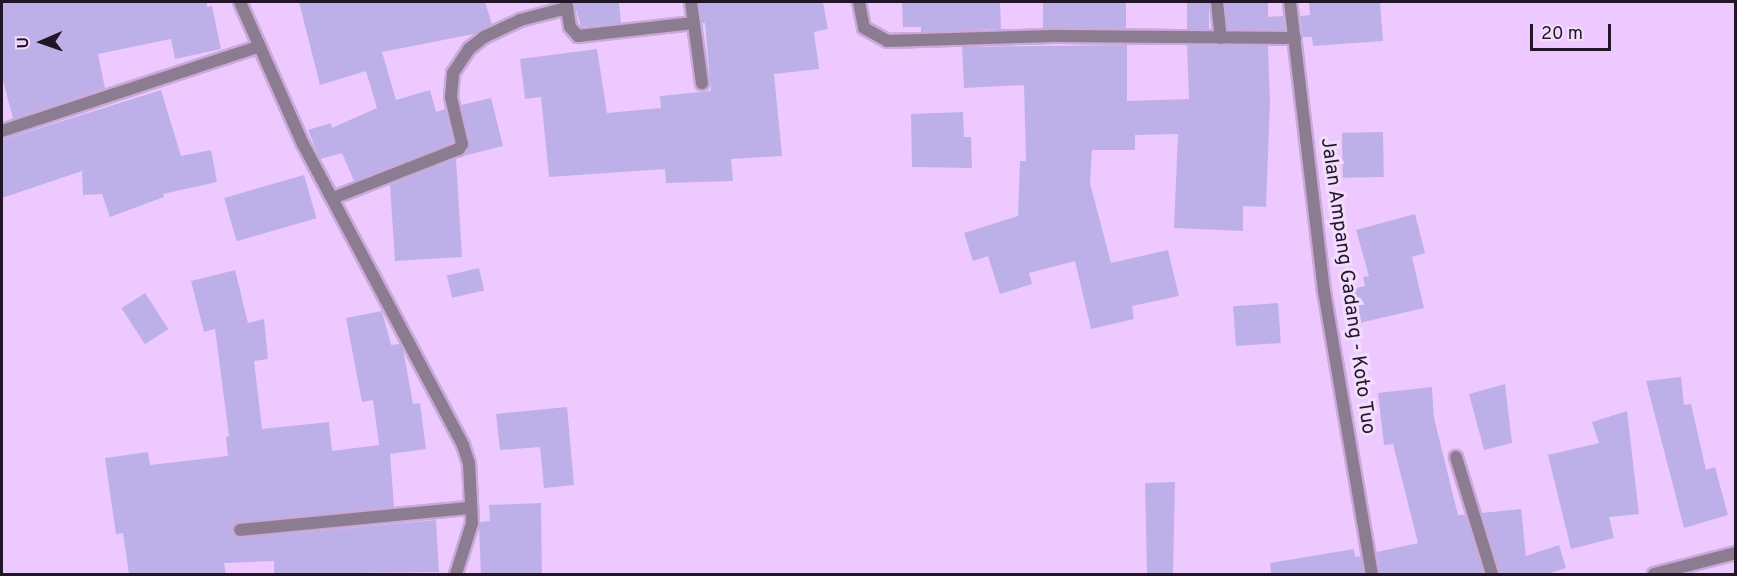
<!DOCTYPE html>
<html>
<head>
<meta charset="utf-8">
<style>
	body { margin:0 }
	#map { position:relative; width:1737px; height:576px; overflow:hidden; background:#eec9ff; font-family:Overpass,sans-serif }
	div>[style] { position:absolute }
	.building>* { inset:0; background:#bdb0e9; transform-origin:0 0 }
	.roads { filter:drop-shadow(2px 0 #c9a9d8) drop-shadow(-2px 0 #c9a9d8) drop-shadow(0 2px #c9a9d8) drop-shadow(0 -2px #c9a9d8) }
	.minor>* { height:12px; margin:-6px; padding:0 6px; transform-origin:6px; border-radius:6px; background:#8b7c92 }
	.tertiary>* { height:12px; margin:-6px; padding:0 6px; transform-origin:6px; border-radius:6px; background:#8b7c92 }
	span { translate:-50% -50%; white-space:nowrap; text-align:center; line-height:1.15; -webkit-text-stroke:6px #f3ddfd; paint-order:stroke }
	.street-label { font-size:20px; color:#221528 }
	.frame { position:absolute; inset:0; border:3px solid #221528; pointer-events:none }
	.north { position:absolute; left:12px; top:12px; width:60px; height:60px; -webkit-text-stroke:4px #f3ddfd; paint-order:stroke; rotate:268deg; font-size:16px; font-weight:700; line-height:24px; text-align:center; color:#221528 }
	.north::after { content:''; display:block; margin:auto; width:21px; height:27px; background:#221528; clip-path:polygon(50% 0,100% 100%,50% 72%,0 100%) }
	.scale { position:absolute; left:1530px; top:24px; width:81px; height:27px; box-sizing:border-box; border:3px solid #221528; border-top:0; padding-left:8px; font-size:18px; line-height:21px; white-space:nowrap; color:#221528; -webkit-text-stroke:4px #f3ddfd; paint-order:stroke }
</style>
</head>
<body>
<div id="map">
	<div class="building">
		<div style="clip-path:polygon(2px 2px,207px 2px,207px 7px,212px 6px,221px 49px,175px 59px,171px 39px,98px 54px,105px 88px,13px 119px,2px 76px)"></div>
		<div style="clip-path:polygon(299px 2px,485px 2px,492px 24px,474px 34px,382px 52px,396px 100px,430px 90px,436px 112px,445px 109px,453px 142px,354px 181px,342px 153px,320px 159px,308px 130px,331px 123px,332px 128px,377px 108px,366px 71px,320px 85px)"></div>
		<div style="clip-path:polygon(574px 2px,619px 2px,621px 23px,581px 27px)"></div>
		<div style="clip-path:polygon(699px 2px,823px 2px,828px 29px,814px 32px,819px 69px,774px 74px,782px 156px,731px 159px,733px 181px,666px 183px,665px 169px,549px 177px,541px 97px,525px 99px,520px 59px,597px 49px,607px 113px,661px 108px,660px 96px,711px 91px,705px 23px,702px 23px)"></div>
		<div style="clip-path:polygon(902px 2px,1000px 2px,1001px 29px,921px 32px,921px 27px,903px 27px)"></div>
		<div style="left:1043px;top:2px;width:83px;height:26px"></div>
		<div style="left:1187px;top:2px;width:22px;height:27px"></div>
		<div style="clip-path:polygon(1225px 2px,1268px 2px,1268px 17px,1283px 16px,1285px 30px,1228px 29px)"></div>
		<div style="clip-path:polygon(1309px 2px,1380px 2px,1383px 41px,1313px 46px,1312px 37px,1303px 37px,1300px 16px,1310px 15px)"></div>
		<div style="clip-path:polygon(1127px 45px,1127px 101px,1189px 99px,1187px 45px,1268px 46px,1270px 102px,1266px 207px,1243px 206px,1243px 231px,1174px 228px,1178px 134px,1135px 135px,1135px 150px,1092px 150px,1090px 183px,1111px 263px,1168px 250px,1179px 296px,1132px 306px,1134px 319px,1091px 329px,1075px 261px,1029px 273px,1032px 284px,1000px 294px,988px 256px,973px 261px,964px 233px,1018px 216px,1020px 161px,1026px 161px,1024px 85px,964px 88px,962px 47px)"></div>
		<div style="clip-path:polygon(161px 90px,181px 156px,211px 150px,217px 182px,163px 194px,164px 197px,110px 217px,102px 194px,83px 195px,82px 171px,2px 198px,2px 140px)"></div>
		<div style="clip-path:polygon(491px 98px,503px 146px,463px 156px,470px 143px,461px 105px)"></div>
		<div style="clip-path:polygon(963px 112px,964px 137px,971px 137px,972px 168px,912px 167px,911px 114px)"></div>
		<div style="left:1383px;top:132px;width:45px;height:41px;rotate:89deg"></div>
		<div style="clip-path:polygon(456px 159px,462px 257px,395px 261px,390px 185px)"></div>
		<div style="left:304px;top:175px;width:45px;height:83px;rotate:74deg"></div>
		<div style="clip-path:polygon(1415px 214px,1425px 253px,1412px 257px,1424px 308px,1351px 325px,1343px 291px,1365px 286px,1363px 277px,1369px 276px,1356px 230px)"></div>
		<div style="left:479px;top:268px;width:23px;height:33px;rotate:77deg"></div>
		<div style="clip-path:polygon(235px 270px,248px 323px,264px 319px,268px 359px,254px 361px,262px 429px,329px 422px,332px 451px,379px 445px,373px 400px,362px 402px,346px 318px,382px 311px,391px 345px,400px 344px,403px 349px,413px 404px,420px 403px,426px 449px,390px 454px,394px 507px,239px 522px,233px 526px,233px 534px,241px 538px,436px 520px,439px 572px,274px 574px,274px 561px,224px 563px,226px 574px,129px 574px,123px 533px,116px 534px,105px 458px,148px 452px,150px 465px,228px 456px,226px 437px,229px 436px,215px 329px,204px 332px,191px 281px)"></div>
		<div style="left:145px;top:293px;width:43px;height:28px;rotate:57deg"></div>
		<div style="left:1278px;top:303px;width:40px;height:45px;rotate:86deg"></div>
		<div style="clip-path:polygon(1681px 377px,1684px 405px,1691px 404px,1706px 470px,1715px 467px,1728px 515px,1684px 528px,1646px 381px)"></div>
		<div style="clip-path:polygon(1505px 384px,1512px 443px,1484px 450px,1469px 394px)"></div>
		<div style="clip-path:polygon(1432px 387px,1434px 418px,1458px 515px,1465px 515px,1484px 574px,1380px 574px,1377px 552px,1418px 543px,1393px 444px,1384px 445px,1378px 393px)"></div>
		<div style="clip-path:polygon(567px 407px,574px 485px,544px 488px,540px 447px,500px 450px,496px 414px)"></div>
		<div style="clip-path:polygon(1627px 411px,1639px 514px,1609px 517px,1614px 538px,1571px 549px,1548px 455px,1599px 443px,1592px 422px)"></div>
		<div style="clip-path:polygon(1175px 482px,1173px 574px,1147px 574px,1145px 483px)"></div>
		<div style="clip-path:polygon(541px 503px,542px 574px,481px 574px,479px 527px,480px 522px,490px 521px,489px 505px)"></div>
		<div style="clip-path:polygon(1521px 509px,1526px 556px,1559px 545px,1566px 568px,1547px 574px,1500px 574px,1482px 513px)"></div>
		<div style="clip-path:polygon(1354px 549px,1355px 557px,1361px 556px,1364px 574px,1271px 574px,1270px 563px)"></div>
	</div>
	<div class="roads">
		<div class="minor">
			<div style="left:240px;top:2px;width:155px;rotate:66.1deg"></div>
			<div style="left:303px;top:144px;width:341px;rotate:62deg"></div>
			<div style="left:463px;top:445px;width:19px;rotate:72deg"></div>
			<div style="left:469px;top:463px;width:60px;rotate:87.1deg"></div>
			<div style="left:472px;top:523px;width:53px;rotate:107.4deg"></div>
			<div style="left:691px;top:2px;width:82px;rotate:82.3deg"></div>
			<div style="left:859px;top:2px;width:26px;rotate:79deg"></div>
			<div style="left:864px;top:28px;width:26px;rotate:29deg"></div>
			<div style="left:887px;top:41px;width:173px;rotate:-1.7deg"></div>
			<div style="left:1060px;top:36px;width:235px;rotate:0.5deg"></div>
			<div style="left:1217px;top:2px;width:36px;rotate:84deg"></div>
			<div style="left:567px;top:8px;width:19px;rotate:81deg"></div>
			<div style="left:570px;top:27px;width:12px;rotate:48deg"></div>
			<div style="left:578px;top:36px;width:116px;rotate:-6.4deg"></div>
			<div style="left:2px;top:131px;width:269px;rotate:-18.2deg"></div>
			<div style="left:333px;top:198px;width:135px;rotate:-21.3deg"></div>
			<div style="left:459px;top:149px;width:6px;rotate:-59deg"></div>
			<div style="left:462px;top:144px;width:48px;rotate:-103.2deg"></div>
			<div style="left:451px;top:97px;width:24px;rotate:-85deg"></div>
			<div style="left:453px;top:73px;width:29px;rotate:-56deg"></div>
			<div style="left:469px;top:49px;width:19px;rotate:-39deg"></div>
			<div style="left:484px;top:37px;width:40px;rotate:-25deg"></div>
			<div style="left:520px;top:20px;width:49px;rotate:-14.3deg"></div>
			<div style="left:567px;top:8px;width:6px;rotate:-99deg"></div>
			<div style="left:1456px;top:457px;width:122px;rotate:72.9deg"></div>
			<div style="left:240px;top:530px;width:231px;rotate:-5.5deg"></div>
		</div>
		<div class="tertiary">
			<div style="left:1290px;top:2px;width:291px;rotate:83.3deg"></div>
			<div style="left:1324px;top:291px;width:287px;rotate:80.4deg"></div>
			<div style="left:1654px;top:574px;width:85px;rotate:-14.4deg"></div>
		</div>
	</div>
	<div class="street-label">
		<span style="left:1347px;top:286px;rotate:82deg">Jalan Ampang Gadang - Koto Tuo</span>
	</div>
	<div class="frame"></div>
	<div class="north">U</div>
	<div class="scale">20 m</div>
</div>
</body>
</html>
